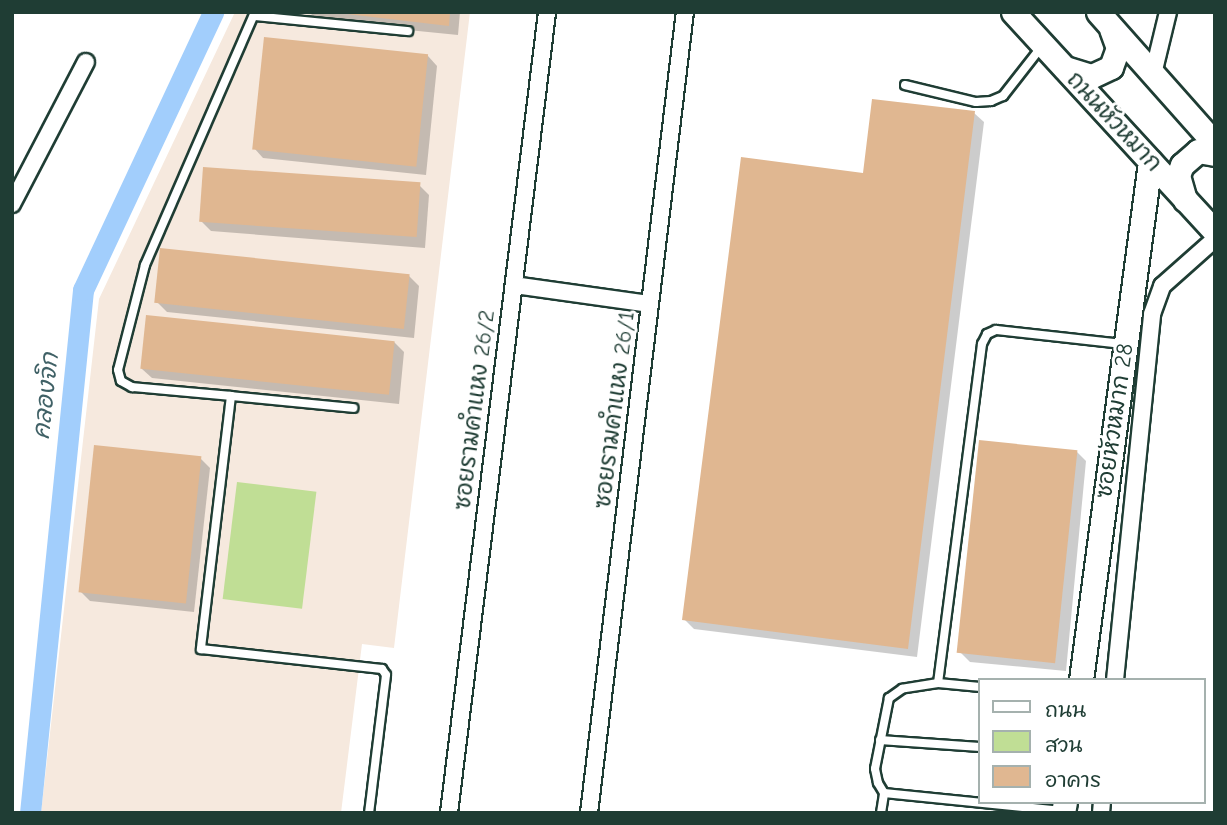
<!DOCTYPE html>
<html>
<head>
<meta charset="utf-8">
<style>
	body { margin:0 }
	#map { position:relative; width:1227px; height:825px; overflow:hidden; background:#fff; font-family:"Comic Neue","Playpen Sans Thai",sans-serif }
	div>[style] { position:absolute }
	.built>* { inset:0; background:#f6e9de }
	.green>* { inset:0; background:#c0de95; transform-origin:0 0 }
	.shadow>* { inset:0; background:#0003 }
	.canal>* { height:21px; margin:-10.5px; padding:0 10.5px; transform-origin:10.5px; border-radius:10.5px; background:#a2cefc }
	.building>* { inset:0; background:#e0b791; transform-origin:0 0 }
	.roads { filter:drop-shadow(2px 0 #1f3d34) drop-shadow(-2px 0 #1f3d34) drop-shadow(0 2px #1f3d34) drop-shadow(0 -2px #1f3d34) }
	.lane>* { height:8px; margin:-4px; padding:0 4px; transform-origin:4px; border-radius:4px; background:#fff }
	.street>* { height:16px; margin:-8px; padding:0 8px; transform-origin:8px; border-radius:8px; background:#fff }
	.secondary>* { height:23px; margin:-11.5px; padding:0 11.5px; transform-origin:11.5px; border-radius:11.5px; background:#fff }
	span { translate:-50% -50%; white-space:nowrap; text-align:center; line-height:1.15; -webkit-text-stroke:6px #fff; paint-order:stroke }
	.street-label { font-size:23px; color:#1f3d34 }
	.water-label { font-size:24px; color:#406166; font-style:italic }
	.frame { position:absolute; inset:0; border:14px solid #1f3d34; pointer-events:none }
	.legend { position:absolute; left:978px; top:678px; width:228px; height:126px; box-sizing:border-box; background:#fff; border:2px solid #a5b1ae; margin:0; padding:9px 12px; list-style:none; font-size:21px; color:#1f3d34 }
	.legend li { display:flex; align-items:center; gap:14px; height:35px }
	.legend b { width:35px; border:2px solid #a5b1ae }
</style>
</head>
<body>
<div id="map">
	<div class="built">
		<div style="clip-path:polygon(235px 12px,470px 12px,394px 648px,362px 644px,341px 813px,41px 813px,99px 299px)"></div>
	</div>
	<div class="green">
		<div style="left:237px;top:482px;width:80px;height:118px;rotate:7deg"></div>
	</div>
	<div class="shadow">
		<div style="clip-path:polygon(309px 12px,460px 12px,458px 35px,318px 21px)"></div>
		<div style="clip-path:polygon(428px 56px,437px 66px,426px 175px,263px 158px,254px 148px)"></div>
		<div style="clip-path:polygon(974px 113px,984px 122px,917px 657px,694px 629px,684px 619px,865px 175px)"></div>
		<div style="clip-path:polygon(419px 185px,429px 195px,425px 248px,211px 231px,201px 221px)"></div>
		<div style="clip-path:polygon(409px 276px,419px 286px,414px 338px,167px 312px,157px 302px)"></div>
		<div style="clip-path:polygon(394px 342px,404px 352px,399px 404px,152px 378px,142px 369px)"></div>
		<div style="clip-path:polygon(1076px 451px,1086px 461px,1066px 671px,970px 662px,960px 652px)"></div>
		<div style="clip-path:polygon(200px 458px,210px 468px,194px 612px,90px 601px,80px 591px)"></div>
	</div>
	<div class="canal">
		<div style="left:30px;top:813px;width:526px;rotate:-84.21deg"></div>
		<div style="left:83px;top:290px;width:307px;rotate:-64.9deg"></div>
	</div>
	<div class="building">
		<div style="clip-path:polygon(330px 12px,450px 12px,449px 26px)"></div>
		<div style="left:264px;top:37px;width:165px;height:113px;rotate:6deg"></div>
		<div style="clip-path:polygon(872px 99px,975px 111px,908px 649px,682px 620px,741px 157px,863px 173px)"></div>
		<div style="left:203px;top:167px;width:218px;height:55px;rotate:4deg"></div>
		<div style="left:160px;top:248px;width:251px;height:55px;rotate:6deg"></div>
		<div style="left:146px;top:315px;width:250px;height:54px;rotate:6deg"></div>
		<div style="left:979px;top:440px;width:99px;height:214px;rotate:6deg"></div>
		<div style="left:94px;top:445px;width:108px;height:148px;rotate:6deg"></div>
	</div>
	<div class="roads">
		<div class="lane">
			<div style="left:255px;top:12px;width:276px;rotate:113.5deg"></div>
			<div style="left:145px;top:265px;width:108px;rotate:104.4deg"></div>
			<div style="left:118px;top:370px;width:11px;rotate:75deg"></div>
			<div style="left:121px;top:381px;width:13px;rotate:29deg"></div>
			<div style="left:132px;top:387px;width:99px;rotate:5.2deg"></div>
			<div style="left:231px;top:396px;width:255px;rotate:96.8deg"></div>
			<div style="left:201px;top:649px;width:182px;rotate:6.3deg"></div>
			<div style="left:382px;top:669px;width:7px;rotate:56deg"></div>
			<div style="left:386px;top:675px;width:139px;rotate:97deg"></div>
			<div style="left:254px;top:16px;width:155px;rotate:5.6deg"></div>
			<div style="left:905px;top:85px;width:73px;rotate:13.5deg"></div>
			<div style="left:976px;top:102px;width:15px;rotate:-4deg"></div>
			<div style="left:991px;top:101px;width:13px;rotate:-23deg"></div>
			<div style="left:1003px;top:96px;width:63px;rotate:-52deg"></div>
			<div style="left:231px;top:396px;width:123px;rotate:5.6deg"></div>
			<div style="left:938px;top:683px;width:342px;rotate:-82.6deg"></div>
			<div style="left:982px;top:344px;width:11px;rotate:-63deg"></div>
			<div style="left:987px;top:334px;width:10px;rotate:-24deg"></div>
			<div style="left:996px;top:330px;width:128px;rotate:6.3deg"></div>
			<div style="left:980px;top:687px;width:42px;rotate:-174.6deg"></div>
			<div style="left:938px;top:683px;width:36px;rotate:171deg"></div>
			<div style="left:902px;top:689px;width:16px;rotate:145deg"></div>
			<div style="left:889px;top:698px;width:72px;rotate:101.2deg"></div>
			<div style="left:875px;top:769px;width:14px;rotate:78deg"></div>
			<div style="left:878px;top:783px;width:12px;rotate:59deg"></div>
			<div style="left:884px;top:793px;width:179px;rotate:5.8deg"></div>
			<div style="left:880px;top:740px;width:100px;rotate:4deg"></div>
			<div style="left:881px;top:813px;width:20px;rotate:-81deg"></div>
		</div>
		<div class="street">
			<div style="left:1153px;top:74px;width:64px;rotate:-76.4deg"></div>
			<div style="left:12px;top:204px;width:160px;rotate:-62.5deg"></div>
			<div style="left:514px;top:285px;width:137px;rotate:8deg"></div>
			<div style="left:1115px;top:680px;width:368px;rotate:-84.2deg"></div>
			<div style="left:1152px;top:314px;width:30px;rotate:-70deg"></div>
			<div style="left:1162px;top:286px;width:71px;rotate:-41.6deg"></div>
			<div style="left:449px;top:813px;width:807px;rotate:-83.02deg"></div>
			<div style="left:589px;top:813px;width:807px;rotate:-83.17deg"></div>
			<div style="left:1101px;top:813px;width:11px;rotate:-85deg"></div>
		</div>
		<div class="secondary">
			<div style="left:1013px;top:12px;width:299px;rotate:47.4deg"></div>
			<div style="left:1098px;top:12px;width:176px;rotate:48.4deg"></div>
			<div style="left:1065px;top:68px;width:28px;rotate:17deg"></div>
			<div style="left:1092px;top:76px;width:21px;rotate:-25deg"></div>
			<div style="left:1111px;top:67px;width:20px;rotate:-70deg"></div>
			<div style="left:1118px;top:48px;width:20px;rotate:-110deg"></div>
			<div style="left:1185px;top:200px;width:26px;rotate:-106deg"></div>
			<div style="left:1178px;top:175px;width:11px;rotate:-68deg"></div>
			<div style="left:1182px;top:165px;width:21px;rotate:-41deg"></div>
			<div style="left:1198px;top:151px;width:17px;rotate:10deg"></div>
			<div style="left:1081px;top:680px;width:523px;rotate:-82.41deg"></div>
			<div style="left:1063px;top:813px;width:11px;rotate:-80deg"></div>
		</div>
	</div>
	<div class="street-label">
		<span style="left:1114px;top:122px;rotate:47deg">ถนนหัวหมาก</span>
		<span style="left:475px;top:410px;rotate:-83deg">ซอยรามคำแหง 26/2</span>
		<span style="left:615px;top:410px;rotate:-83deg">ซอยรามคำแหง 26/1</span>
		<span style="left:1115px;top:421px;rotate:-82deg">ซอยหัวหมาก 28</span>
	</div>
	<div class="water-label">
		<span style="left:46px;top:396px;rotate:-84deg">คลองจิก</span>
	</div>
	<div class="frame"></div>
	<ul class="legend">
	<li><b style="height:9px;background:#fff"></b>ถนน</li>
	<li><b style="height:19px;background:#c0de95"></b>สวน</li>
	<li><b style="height:19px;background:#e0b791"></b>อาคาร</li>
	</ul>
</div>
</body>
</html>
